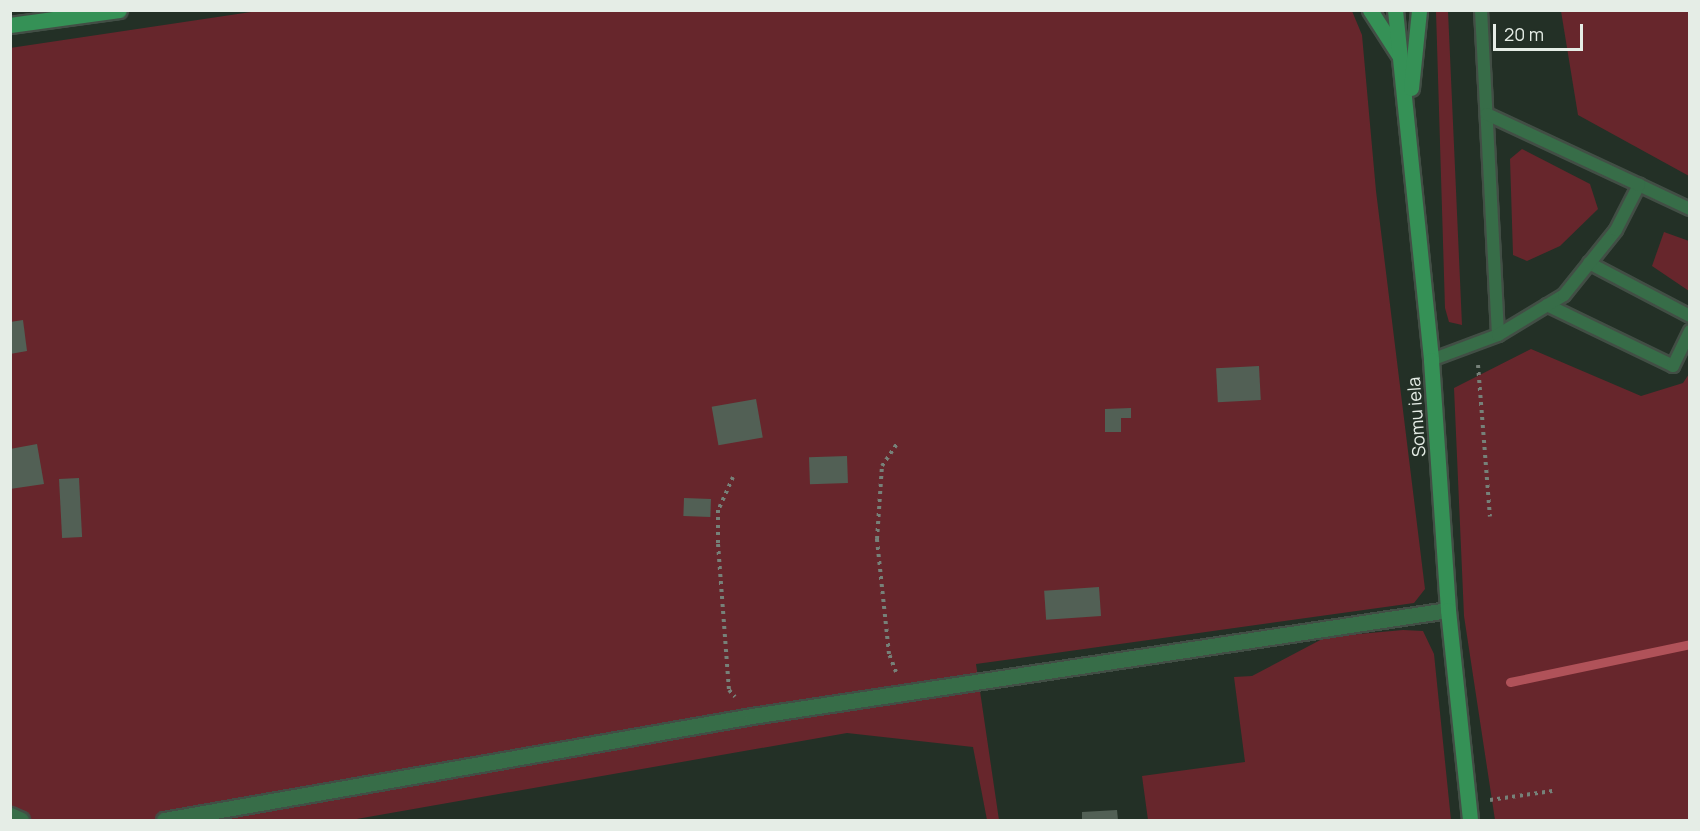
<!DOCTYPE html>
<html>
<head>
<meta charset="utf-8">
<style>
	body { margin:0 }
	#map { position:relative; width:1700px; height:831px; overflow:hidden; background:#233026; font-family:Manrope,sans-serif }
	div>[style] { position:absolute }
	.green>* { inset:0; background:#67262c }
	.stream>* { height:9px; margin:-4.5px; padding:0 4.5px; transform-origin:4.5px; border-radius:4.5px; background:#b05259 }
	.building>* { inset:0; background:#526055; transform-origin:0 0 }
	.path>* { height:4px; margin-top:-2px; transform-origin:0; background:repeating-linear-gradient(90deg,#768179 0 3px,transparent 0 7.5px) }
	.roads { filter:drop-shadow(2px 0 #424e45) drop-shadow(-2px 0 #424e45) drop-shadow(0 2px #424e45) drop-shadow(0 -2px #424e45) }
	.lane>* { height:12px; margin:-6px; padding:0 6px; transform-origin:6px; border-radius:6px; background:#376d48 }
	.street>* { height:15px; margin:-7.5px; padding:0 7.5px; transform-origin:7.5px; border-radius:7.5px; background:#376d48 }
	.secondary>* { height:15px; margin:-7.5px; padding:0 7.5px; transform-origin:7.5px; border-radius:7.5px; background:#359156 }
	span { translate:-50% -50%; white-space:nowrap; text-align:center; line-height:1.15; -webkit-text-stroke:4.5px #233026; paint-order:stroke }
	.street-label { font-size:18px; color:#e5ede6 }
	.frame { position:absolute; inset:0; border:12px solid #e5ede6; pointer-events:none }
	.scale { position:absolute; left:1493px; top:24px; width:90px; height:27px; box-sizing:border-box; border:3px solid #e5ede6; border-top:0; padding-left:8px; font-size:18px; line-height:21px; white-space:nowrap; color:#e5ede6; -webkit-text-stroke:4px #233026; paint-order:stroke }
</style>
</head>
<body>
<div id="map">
	<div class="green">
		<div style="clip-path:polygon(264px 10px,1352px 11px,1362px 35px,1376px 191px,1425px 589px,1414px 603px,976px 664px,999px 820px,987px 820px,973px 747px,847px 733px,351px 820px,11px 820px,10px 48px)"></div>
		<div style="clip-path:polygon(1436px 11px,1448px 11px,1462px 325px,1449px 322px,1445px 308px)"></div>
		<div style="clip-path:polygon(1561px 11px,1689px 11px,1689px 176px,1578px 115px)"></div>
		<div style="clip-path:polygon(1522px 149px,1590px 184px,1598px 209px,1560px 246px,1527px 261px,1513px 255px,1510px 159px)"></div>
		<div style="clip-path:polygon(1664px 232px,1689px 241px,1689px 291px,1652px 266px)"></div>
		<div style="clip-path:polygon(1531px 349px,1641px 396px,1683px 383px,1689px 374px,1689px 820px,1495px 820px,1464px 616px,1454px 388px)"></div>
		<div style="clip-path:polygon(1403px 630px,1423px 631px,1434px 654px,1451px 820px,1148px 820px,1142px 776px,1245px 762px,1234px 677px,1252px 676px,1326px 637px)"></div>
	</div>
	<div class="stream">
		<div style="left:1510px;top:682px;width:184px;rotate:-11.9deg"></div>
	</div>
	<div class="building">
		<div style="clip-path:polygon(23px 320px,27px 351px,10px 354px,10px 322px)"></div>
		<div style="left:1259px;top:366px;width:34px;height:43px;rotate:87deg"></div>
		<div style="left:756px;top:399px;width:39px;height:45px;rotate:80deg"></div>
		<div style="clip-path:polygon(1131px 408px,1131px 418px,1121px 418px,1121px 432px,1105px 432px,1105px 409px)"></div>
		<div style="clip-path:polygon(37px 444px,44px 484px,10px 489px,10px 449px)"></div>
		<div style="left:847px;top:456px;width:27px;height:38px;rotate:88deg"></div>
		<div style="left:79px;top:478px;width:59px;height:20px;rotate:87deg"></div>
		<div style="left:684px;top:498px;width:27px;height:18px;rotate:2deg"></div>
		<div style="left:1099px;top:587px;width:29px;height:55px;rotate:86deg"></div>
		<div style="clip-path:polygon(1117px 810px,1118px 820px,1082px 820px,1082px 812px)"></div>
	</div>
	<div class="path">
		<div style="left:1478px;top:365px;width:152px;rotate:85.5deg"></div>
		<div style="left:733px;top:477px;width:36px;rotate:114deg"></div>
		<div style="left:718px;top:510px;width:34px;rotate:90deg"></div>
		<div style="left:718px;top:544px;width:146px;rotate:85.7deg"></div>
		<div style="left:729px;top:690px;width:9px;rotate:49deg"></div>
		<div style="left:896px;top:672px;width:19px;rotate:-111deg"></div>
		<div style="left:889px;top:654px;width:116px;rotate:-96deg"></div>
		<div style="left:877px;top:539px;width:73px;rotate:-86.1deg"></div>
		<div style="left:882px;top:466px;width:27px;rotate:-56deg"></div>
		<div style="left:1490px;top:800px;width:63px;rotate:-8.3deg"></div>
	</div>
	<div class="roads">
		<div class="lane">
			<div style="left:1481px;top:10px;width:325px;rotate:87deg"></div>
			<div style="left:1639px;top:185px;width:56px;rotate:25.2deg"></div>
			<div style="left:1589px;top:263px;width:114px;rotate:27.7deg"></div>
			<div style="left:1547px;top:305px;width:140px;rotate:25.8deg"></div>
			<div style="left:1673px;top:366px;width:39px;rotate:-64deg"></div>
			<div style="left:1431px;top:360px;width:72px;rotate:-20.5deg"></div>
			<div style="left:1498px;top:335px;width:77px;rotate:-31.2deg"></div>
			<div style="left:1564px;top:295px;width:83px;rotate:-51.3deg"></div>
			<div style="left:1616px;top:230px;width:51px;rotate:-62.9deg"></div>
			<div style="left:1639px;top:185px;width:168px;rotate:-155deg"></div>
		</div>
		<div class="street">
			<div style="left:10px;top:815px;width:12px;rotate:24deg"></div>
			<div style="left:164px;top:820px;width:597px;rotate:-10.03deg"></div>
			<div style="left:752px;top:716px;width:704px;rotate:-8.66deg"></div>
		</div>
		<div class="secondary">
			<div style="left:1370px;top:10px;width:54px;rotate:57.2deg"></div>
			<div style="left:1395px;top:10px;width:352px;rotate:84.1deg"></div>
			<div style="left:1431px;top:360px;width:251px;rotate:86.1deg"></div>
			<div style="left:1448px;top:610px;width:211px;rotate:84deg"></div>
			<div style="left:10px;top:25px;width:110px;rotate:-7.8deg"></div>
			<div style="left:1411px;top:88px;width:78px;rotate:-84.1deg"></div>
		</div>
	</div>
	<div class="street-label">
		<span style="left:1416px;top:417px;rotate:-94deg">Somu iela</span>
	</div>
	<div class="frame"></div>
	<div class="scale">20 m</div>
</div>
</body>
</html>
